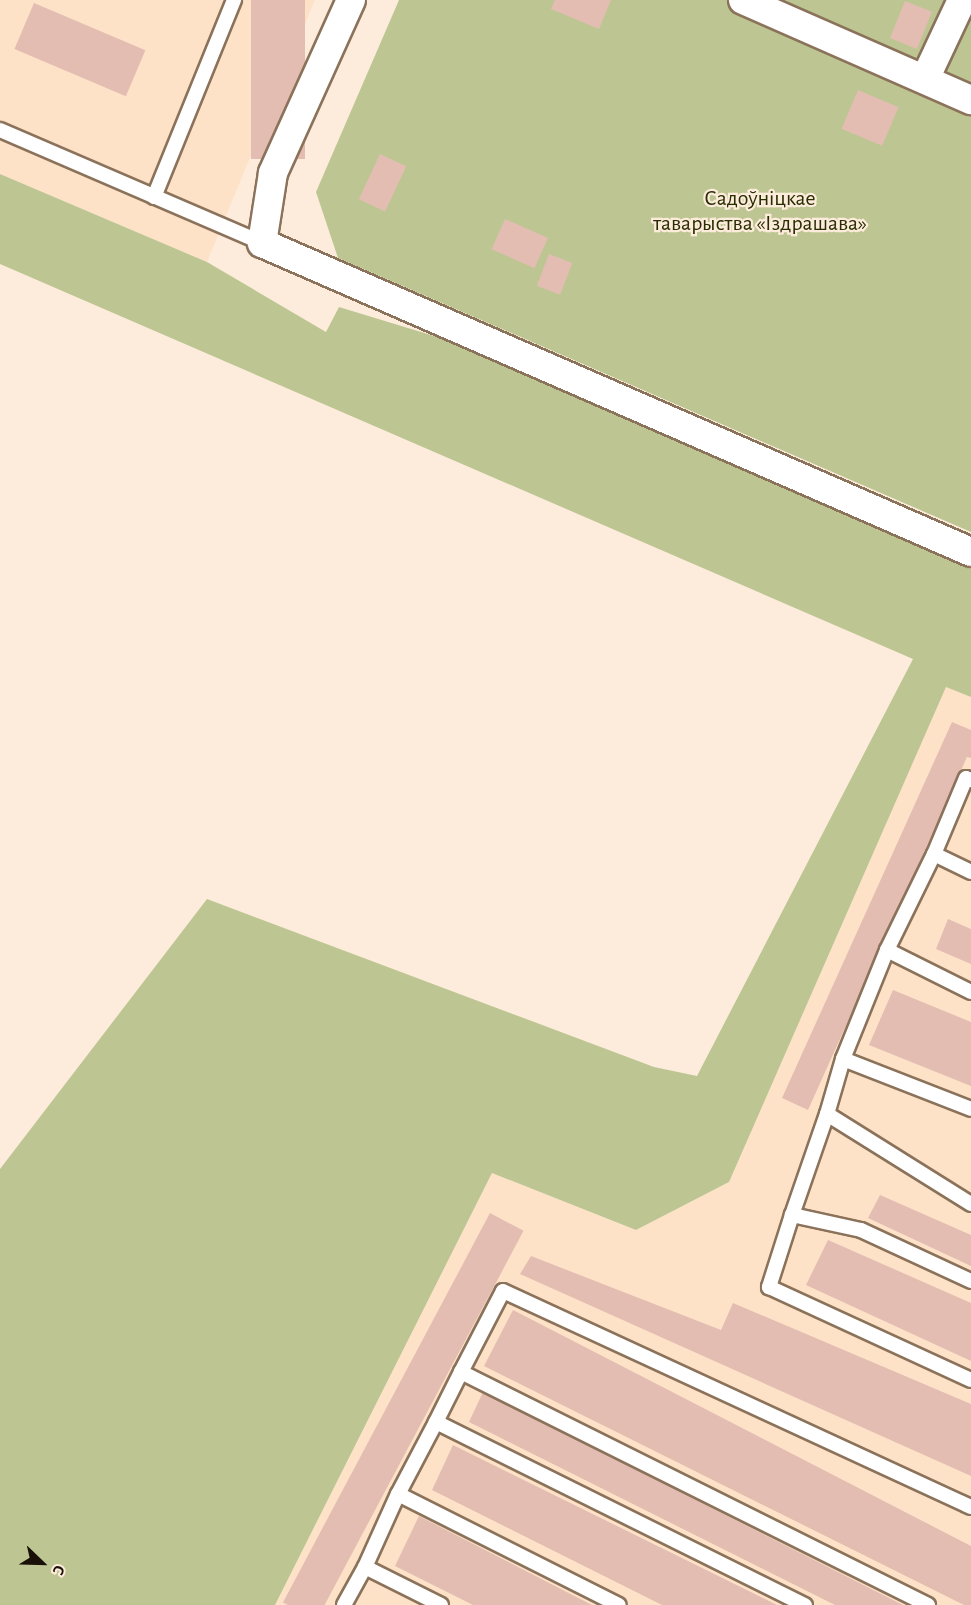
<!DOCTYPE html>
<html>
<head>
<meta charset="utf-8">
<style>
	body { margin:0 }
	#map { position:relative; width:971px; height:1605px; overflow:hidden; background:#fdecdc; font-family:"Alegreya Sans",sans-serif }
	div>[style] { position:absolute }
	.built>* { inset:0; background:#fde2c8 }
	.green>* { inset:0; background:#bdc692 }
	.building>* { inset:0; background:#e3bdb2; transform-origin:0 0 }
	.roads { filter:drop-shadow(2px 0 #8b725a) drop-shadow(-2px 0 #8b725a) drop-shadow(0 2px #8b725a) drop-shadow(0 -2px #8b725a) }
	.lane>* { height:14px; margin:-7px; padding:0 7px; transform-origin:7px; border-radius:7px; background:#fff }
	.street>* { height:28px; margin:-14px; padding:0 14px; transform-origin:14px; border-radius:14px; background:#fff }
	span { translate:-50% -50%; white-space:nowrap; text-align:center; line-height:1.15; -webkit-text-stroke:4.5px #fdecdc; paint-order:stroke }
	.park-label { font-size:22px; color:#282d02 }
	.north { position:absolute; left:12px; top:1533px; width:60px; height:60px; -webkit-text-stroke:4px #fdecdc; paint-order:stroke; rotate:113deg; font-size:16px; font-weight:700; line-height:24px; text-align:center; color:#191007 }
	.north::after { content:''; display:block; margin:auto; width:21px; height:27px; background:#191007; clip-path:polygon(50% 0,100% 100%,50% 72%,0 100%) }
</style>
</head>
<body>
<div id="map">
	<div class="built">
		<div style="clip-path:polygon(0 0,315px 0,207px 262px,0 174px)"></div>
		<div style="clip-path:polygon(946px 686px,971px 697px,971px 1605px,275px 1605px,492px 1173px,636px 1230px,729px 1182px)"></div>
	</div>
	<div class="green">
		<div style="clip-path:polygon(399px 0,971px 0,971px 532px,338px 258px,316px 192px)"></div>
		<div style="clip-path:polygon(0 174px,207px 262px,326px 332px,339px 307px,444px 339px,971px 566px,971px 697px,946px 687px,729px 1182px,636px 1230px,492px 1173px,275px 1605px,0 1605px,0 1169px,207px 899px,654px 1067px,697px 1076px,913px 659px,0 264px)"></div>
	</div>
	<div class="building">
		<div style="left:251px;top:0;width:54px;height:159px"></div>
		<div style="clip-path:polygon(555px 0,611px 0,599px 29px,551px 9px)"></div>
		<div style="left:905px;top:1px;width:29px;height:40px;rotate:22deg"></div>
		<div style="left:34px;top:3px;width:121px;height:50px;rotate:23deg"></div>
		<div style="left:858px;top:90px;width:44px;height:42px;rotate:23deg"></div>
		<div style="left:380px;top:154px;width:29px;height:50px;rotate:25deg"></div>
		<div style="left:505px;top:219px;width:47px;height:33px;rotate:24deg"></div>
		<div style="left:549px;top:254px;width:25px;height:34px;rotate:21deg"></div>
		<div style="clip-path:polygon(952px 722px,971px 730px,971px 758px,967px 757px,808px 1110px,782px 1098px)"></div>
		<div style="clip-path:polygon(948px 919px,971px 929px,971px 964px,936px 949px)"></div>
		<div style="clip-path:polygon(893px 990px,971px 1022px,971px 1086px,869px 1045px)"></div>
		<div style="clip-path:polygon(880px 1195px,971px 1235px,971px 1266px,868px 1218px)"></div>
		<div style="left:490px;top:1213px;width:38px;height:441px;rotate:28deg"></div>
		<div style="clip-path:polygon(828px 1240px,971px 1303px,971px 1361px,806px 1285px)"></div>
		<div style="clip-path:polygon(531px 1256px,721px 1330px,733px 1303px,971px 1404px,971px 1476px,520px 1274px)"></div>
		<div style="clip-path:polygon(513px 1310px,971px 1546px,971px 1605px,964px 1605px,484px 1366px)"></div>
		<div style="clip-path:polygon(483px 1392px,903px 1605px,835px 1605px,469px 1422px)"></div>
		<div style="clip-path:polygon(453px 1445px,777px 1605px,662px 1605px,432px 1490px)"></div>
		<div style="clip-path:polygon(419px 1516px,592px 1605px,473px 1605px,395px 1566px)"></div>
	</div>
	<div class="roads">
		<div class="lane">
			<div style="left:0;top:130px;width:285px;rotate:23.3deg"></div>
			<div style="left:154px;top:197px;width:213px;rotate:-67.9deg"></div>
			<div style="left:971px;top:780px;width:5px;rotate:-158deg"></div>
			<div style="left:966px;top:778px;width:82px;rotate:112.8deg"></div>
			<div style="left:934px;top:854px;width:41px;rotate:25.9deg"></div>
			<div style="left:887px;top:950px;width:107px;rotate:-63.9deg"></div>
			<div style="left:971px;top:992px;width:94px;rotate:-153.4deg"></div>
			<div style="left:887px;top:950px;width:118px;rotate:112deg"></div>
			<div style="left:843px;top:1059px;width:137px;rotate:21.3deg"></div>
			<div style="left:843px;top:1059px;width:57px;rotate:106.2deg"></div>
			<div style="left:827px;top:1114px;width:170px;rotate:32deg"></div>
			<div style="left:792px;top:1215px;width:107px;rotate:-70.9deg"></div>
			<div style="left:971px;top:1281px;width:121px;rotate:-155.1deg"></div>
			<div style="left:861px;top:1230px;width:71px;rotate:-167.7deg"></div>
			<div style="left:792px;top:1215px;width:76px;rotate:107.7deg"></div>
			<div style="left:769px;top:1287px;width:222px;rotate:24.7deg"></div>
			<div style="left:461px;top:1372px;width:56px;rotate:116.6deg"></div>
			<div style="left:436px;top:1422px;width:412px;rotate:26.4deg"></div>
			<div style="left:436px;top:1422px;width:81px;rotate:117.8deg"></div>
			<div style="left:398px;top:1494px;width:247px;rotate:26.7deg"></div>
			<div style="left:398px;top:1494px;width:80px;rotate:114.3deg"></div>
			<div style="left:365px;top:1567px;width:85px;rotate:26.6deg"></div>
			<div style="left:344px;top:1605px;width:43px;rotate:-61.1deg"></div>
			<div style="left:928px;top:1605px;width:522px;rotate:-153.48deg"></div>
			<div style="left:461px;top:1372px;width:91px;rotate:-62.6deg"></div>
			<div style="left:503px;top:1291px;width:515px;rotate:24.78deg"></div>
		</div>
		<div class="street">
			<div style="left:351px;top:0;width:190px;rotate:114.3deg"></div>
			<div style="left:273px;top:173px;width:71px;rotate:98.9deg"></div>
			<div style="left:262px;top:243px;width:773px;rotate:23.55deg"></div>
			<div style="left:743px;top:0;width:249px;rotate:23.7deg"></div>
			<div style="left:925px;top:79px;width:87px;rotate:-64.9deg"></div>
		</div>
	</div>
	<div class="park-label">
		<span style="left:760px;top:211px">Садоўніцкае<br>таварыства «Іздрашава»</span>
	</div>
	<div class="north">С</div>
</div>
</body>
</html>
